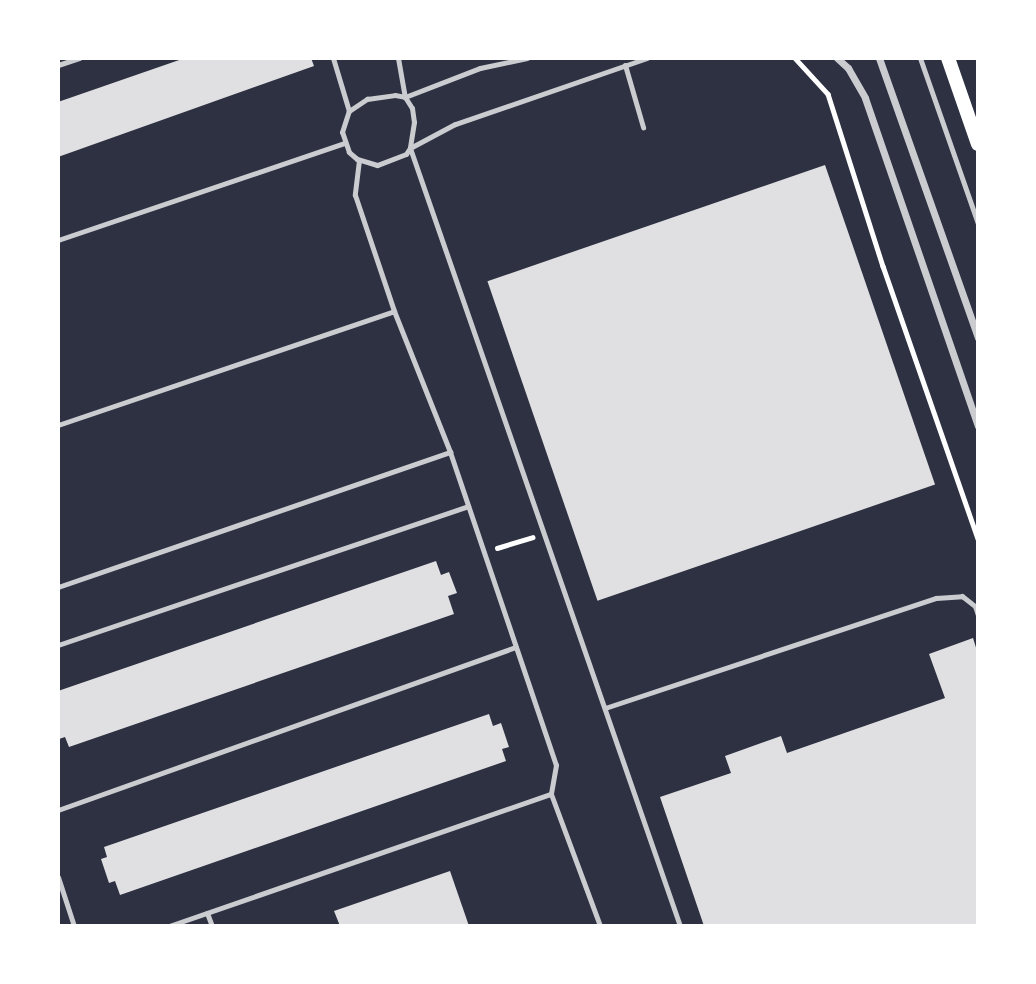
<!DOCTYPE html>
<html>
<head>
<meta charset="utf-8">
<style>
	body { margin:0 }
	#map { position:relative; width:1036px; height:984px; overflow:hidden; background:#2d3142; font-family:"Archivo Narrow",sans-serif }
	div>[style] { position:absolute }
	.building>* { inset:0; background:#e0e0e3; transform-origin:0 0 }
	.path>* { height:4.5px; margin:-2.25px; padding:0 2.25px; transform-origin:2.25px; border-radius:2.25px; background:#fff }
	.service>* { height:5px; margin:-2.5px; padding:0 2.5px; transform-origin:2.5px; border-radius:2.5px; background:#caccd0 }
	.minor>* { height:7px; margin:-3.5px; padding:0 3.5px; transform-origin:3.5px; border-radius:3.5px; background:#caccd0 }
	.secondary>* { height:14px; margin:-7px; padding:0 7px; transform-origin:7px; border-radius:7px; background:#fff }
	span { translate:-50% -50%; white-space:nowrap; text-align:center; line-height:1.15; -webkit-text-stroke:6px #fff; paint-order:stroke }
	.frame { position:absolute; inset:0; border:60px solid #fff; pointer-events:none }
</style>
</head>
<body>
<div id="map">
	<div class="building">
		<div style="clip-path:polygon(185px 58px,311px 58px,314px 66px,58px 157px,58px 102px)"></div>
		<div style="left:825px;top:165px;width:338px;height:357px;rotate:71deg"></div>
		<div style="clip-path:polygon(436px 561px,441px 575px,449px 572px,457px 593px,448px 596px,454px 614px,69px 747px,65px 737px,59px 739px,58px 691px)"></div>
		<div style="clip-path:polygon(973px 638px,978px 654px,978px 926px,704px 926px,660px 797px,731px 773px,725px 756px,781px 736px,787px 753px,945px 698px,929px 654px)"></div>
		<div style="clip-path:polygon(489px 714px,493px 726px,501px 723px,509px 747px,502px 749px,506px 761px,120px 895px,115px 881px,109px 883px,101px 859px,107px 857px,104px 847px)"></div>
		<div style="clip-path:polygon(450px 871px,469px 926px,340px 926px,334px 911px)"></div>
	</div>
	<div class="path">
		<div style="left:795px;top:58px;width:49px;rotate:47.5deg"></div>
		<div style="left:828px;top:94px;width:181px;rotate:72.3deg"></div>
		<div style="left:883px;top:266px;width:289px;rotate:70.8deg"></div>
		<div style="left:497px;top:548px;width:37px;rotate:-17deg"></div>
	</div>
	<div class="service">
		<div style="left:333px;top:58px;width:55px;rotate:73.2deg"></div>
		<div style="left:398px;top:58px;width:40px;rotate:80deg"></div>
		<div style="left:405px;top:97px;width:80px;rotate:-21.1deg"></div>
		<div style="left:480px;top:68px;width:48px;rotate:-12deg"></div>
		<div style="left:647px;top:58px;width:203px;rotate:161deg"></div>
		<div style="left:455px;top:124px;width:51px;rotate:151.9deg"></div>
		<div style="left:410px;top:148px;width:824px;rotate:70.86deg"></div>
		<div style="left:920px;top:58px;width:176px;rotate:70.7deg"></div>
		<div style="left:58px;top:65px;width:22px;rotate:-18deg"></div>
		<div style="left:625px;top:65px;width:65px;rotate:73.8deg"></div>
		<div style="left:395px;top:95px;width:10px;rotate:11deg"></div>
		<div style="left:405px;top:97px;width:13px;rotate:58deg"></div>
		<div style="left:412px;top:108px;width:14px;rotate:82deg"></div>
		<div style="left:414px;top:122px;width:26px;rotate:99deg"></div>
		<div style="left:410px;top:148px;width:7px;rotate:124deg"></div>
		<div style="left:406px;top:154px;width:31px;rotate:159deg"></div>
		<div style="left:377px;top:165px;width:21px;rotate:-163deg"></div>
		<div style="left:357px;top:159px;width:11px;rotate:-139deg"></div>
		<div style="left:349px;top:152px;width:21px;rotate:-109deg"></div>
		<div style="left:342px;top:132px;width:22px;rotate:-72deg"></div>
		<div style="left:349px;top:111px;width:22px;rotate:-34deg"></div>
		<div style="left:367px;top:99px;width:28px;rotate:-8deg"></div>
		<div style="left:359px;top:160px;width:35px;rotate:97deg"></div>
		<div style="left:355px;top:195px;width:122px;rotate:71.4deg"></div>
		<div style="left:394px;top:311px;width:152px;rotate:68.3deg"></div>
		<div style="left:450px;top:452px;width:330px;rotate:71.3deg"></div>
		<div style="left:556px;top:765px;width:29px;rotate:100deg"></div>
		<div style="left:551px;top:794px;width:141px;rotate:69.6deg"></div>
		<div style="left:58px;top:240px;width:302px;rotate:-18.7deg"></div>
		<div style="left:58px;top:425px;width:355px;rotate:-18.7deg"></div>
		<div style="left:58px;top:587px;width:415px;rotate:-19deg"></div>
		<div style="left:58px;top:645px;width:433px;rotate:-18.7deg"></div>
		<div style="left:605px;top:708px;width:349px;rotate:-18.4deg"></div>
		<div style="left:936px;top:598px;width:26px;rotate:-4deg"></div>
		<div style="left:962px;top:596px;width:16px;rotate:38deg"></div>
		<div style="left:975px;top:606px;width:9px;rotate:72deg"></div>
		<div style="left:58px;top:810px;width:486px;rotate:-19.6deg"></div>
		<div style="left:58px;top:877px;width:52px;rotate:71.9deg"></div>
		<div style="left:207px;top:913px;width:14px;rotate:69deg"></div>
		<div style="left:169px;top:926px;width:404px;rotate:-19.1deg"></div>
	</div>
	<div class="minor">
		<div style="left:837px;top:58px;width:15px;rotate:42deg"></div>
		<div style="left:848px;top:68px;width:34px;rotate:60deg"></div>
		<div style="left:865px;top:98px;width:347px;rotate:71deg"></div>
		<div style="left:879px;top:58px;width:297px;rotate:70.5deg"></div>
	</div>
	<div class="secondary">
		<div style="left:948px;top:58px;width:91px;rotate:70.8deg"></div>
	</div>
	<div class="frame"></div>
</div>
</body>
</html>
